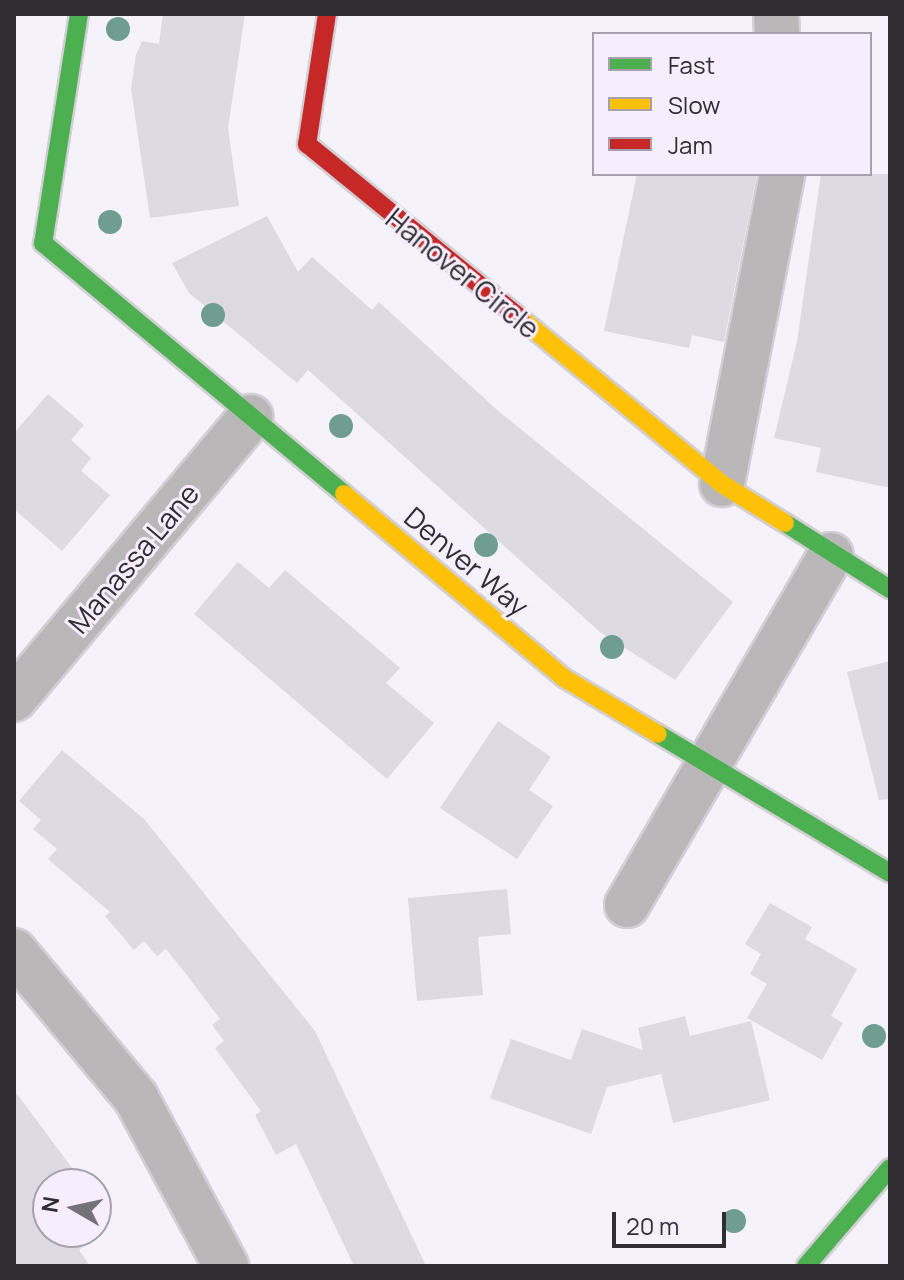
<!DOCTYPE html>
<html>
<head>
<meta charset="utf-8">
<style>
	body { margin:0 }
	#map { position:relative; width:904px; height:1280px; overflow:hidden; background:#f6f2fa; font-family:Manrope,sans-serif }
	div>[style] { position:absolute }
	.building>* { inset:0; background:#dddae1 }
	.roads { filter:drop-shadow(2px 0 #d2cfd5) drop-shadow(-2px 0 #d2cfd5) drop-shadow(0 2px #d2cfd5) drop-shadow(0 -2px #d2cfd5) }
	.street>* { height:44px; margin:-22px; padding:0 22px; transform-origin:22px; border-radius:22px; background:#bab7b9 }
	.fast>* { height:18px; margin:-9px; padding:0 9px; transform-origin:9px; border-radius:9px; background:#4caf50 }
	.slow>* { height:18px; margin:-9px; padding:0 9px; transform-origin:9px; border-radius:9px; background:#ffc107 }
	.jam>* { height:18px; margin:-9px; padding:0 9px; transform-origin:9px; border-radius:9px; background:#c62828 }
	.trees>* { width:24px; height:24px; margin:-12px; border-radius:50%; background:#6f9e91 }
	span { translate:-50% -50%; white-space:nowrap; text-align:center; line-height:1.15; -webkit-text-stroke:6px #f6eefd; paint-order:stroke }
	.street-label { font-size:28px; color:#302d33 }
	.frame { position:absolute; inset:0; border:16px solid #302d33; pointer-events:none }
	.legend { position:absolute; left:592px; top:32px; width:280px; height:144px; box-sizing:border-box; background:#f6eefd; border:2px solid #a7a1ac; margin:0; padding:10px 14px; list-style:none; font-size:24px; color:#302d33 }
	.legend li { display:flex; align-items:center; gap:16px; height:40px }
	.legend b { width:40px; border:2px solid #a7a1ac }
	.north { position:absolute; left:32px; top:1168px; width:80px; height:80px; box-sizing:border-box; background:#f6eefd; border:2px solid #a7a1ac; border-radius:50%; rotate:279deg; font-size:22px; font-weight:700; line-height:32px; text-align:center; color:#302d33 }
	.north::after { content:''; display:block; margin:auto; width:28px; height:36px; background:#757279; clip-path:polygon(50% 0,100% 100%,50% 72%,0 100%) }
	.scale { position:absolute; left:612px; top:1212px; width:114px; height:36px; box-sizing:border-box; border:4px solid #302d33; border-top:0; padding-left:10px; font-size:24px; line-height:28px; white-space:nowrap; color:#302d33; -webkit-text-stroke:6px #f6eefd; paint-order:stroke }
</style>
</head>
<body>
<div id="map">
	<div class="building">
		<div style="clip-path:polygon(163px 14px,245px 14px,228px 128px,239px 206px,150px 218px,131px 89px,136px 55px,142px 41px,159px 44px)"></div>
		<div style="clip-path:polygon(637px 174px,757px 174px,724px 342px,692px 335px,689px 348px,604px 331px)"></div>
		<div style="clip-path:polygon(821px 174px,890px 174px,890px 488px,816px 472px,821px 448px,774px 438px,797px 342px)"></div>
		<div style="clip-path:polygon(267px 216px,298px 272px,312px 257px,372px 310px,379px 302px,496px 409px,733px 602px,675px 680px,600px 632px,308px 370px,297px 383px,189px 293px,172px 263px)"></div>
		<div style="clip-path:polygon(48px 394px,84px 425px,71px 440px,91px 458px,81px 471px,110px 495px,62px 551px,14px 509px,14px 433px)"></div>
		<div style="clip-path:polygon(238px 562px,269px 588px,285px 570px,400px 668px,386px 683px,434px 723px,387px 779px,194px 614px)"></div>
		<div style="clip-path:polygon(890px 661px,890px 799px,879px 800px,847px 672px)"></div>
		<div style="clip-path:polygon(498px 721px,551px 757px,529px 790px,553px 806px,517px 859px,440px 808px)"></div>
		<div style="clip-path:polygon(62px 750px,144px 819px,315px 1031px,426px 1266px,354px 1266px,296px 1144px,276px 1155px,255px 1115px,261px 1111px,215px 1048px,224px 1041px,212px 1025px,220px 1019px,186px 974px,166px 949px,157px 956px,144px 941px,134px 950px,105px 916px,110px 912px,48px 859px,57px 849px,33px 829px,41px 820px,19px 801px)"></div>
		<div style="clip-path:polygon(507px 889px,511px 934px,478px 937px,483px 995px,417px 1001px,408px 898px)"></div>
		<div style="clip-path:polygon(770px 903px,812px 927px,805px 939px,857px 969px,831px 1016px,843px 1023px,822px 1060px,747px 1018px,767px 984px,750px 974px,761px 954px,745px 944px)"></div>
		<div style="clip-path:polygon(685px 1016px,690px 1036px,751px 1021px,770px 1100px,673px 1123px,661px 1074px,607px 1087px,591px 1134px,490px 1098px,511px 1039px,571px 1060px,582px 1029px,643px 1050px,638px 1028px)"></div>
		<div style="clip-path:polygon(14px 1090px,84px 1184px,48px 1184px,48px 1232px,96px 1232px,96px 1225px,102px 1233px,79px 1250px,90px 1266px,14px 1266px)"></div>
	</div>
	<div class="roads">
		<div class="street">
			<div style="left:776px;top:14px;width:20px;rotate:87deg"></div>
			<div style="left:722px;top:484px;width:316px;rotate:-79deg"></div>
			<div style="left:14px;top:699px;width:368px;rotate:-50deg"></div>
			<div style="left:627px;top:905px;width:405px;rotate:-59.8deg"></div>
			<div style="left:14px;top:951px;width:191px;rotate:50.3deg"></div>
			<div style="left:136px;top:1098px;width:191px;rotate:61.8deg"></div>
		</div>
		<div class="fast">
			<div style="left:79px;top:14px;width:232px;rotate:98.9deg"></div>
			<div style="left:43px;top:243px;width:392px;rotate:39.8deg"></div>
			<div style="left:785px;top:523px;width:124px;rotate:32.2deg"></div>
			<div style="left:658px;top:734px;width:270px;rotate:30.9deg"></div>
			<div style="left:806px;top:1266px;width:129px;rotate:-49.4deg"></div>
		</div>
		<div class="slow">
			<div style="left:520px;top:318px;width:261px;rotate:39.4deg"></div>
			<div style="left:722px;top:484px;width:74px;rotate:31.8deg"></div>
			<div style="left:344px;top:494px;width:287px;rotate:39.9deg"></div>
			<div style="left:564px;top:678px;width:109px;rotate:30.8deg"></div>
		</div>
		<div class="jam">
			<div style="left:327px;top:14px;width:132px;rotate:98.7deg"></div>
			<div style="left:307px;top:144px;width:275px;rotate:39.2deg"></div>
		</div>
	</div>
	<div class="trees">
		<div style="left:118px;top:29px"></div>
		<div style="left:110px;top:222px"></div>
		<div style="left:213px;top:315px"></div>
		<div style="left:341px;top:426px"></div>
		<div style="left:486px;top:545px"></div>
		<div style="left:612px;top:647px"></div>
		<div style="left:874px;top:1036px"></div>
		<div style="left:734px;top:1221px"></div>
	</div>
	<div class="street-label">
		<span style="left:463px;top:273px;rotate:39deg">Hanover Circle</span>
		<span style="left:133px;top:558px;rotate:-50deg">Manassa Lane</span>
		<span style="left:467px;top:561px;rotate:40deg">Denver Way</span>
	</div>
	<div class="frame"></div>
	<ul class="legend">
	<li><b style="height:10px;background:#4caf50"></b>Fast</li>
	<li><b style="height:10px;background:#ffc107"></b>Slow</li>
	<li><b style="height:10px;background:#c62828"></b>Jam</li>
	</ul>
	<div class="north">N</div>
	<div class="scale">20 m</div>
</div>
</body>
</html>
